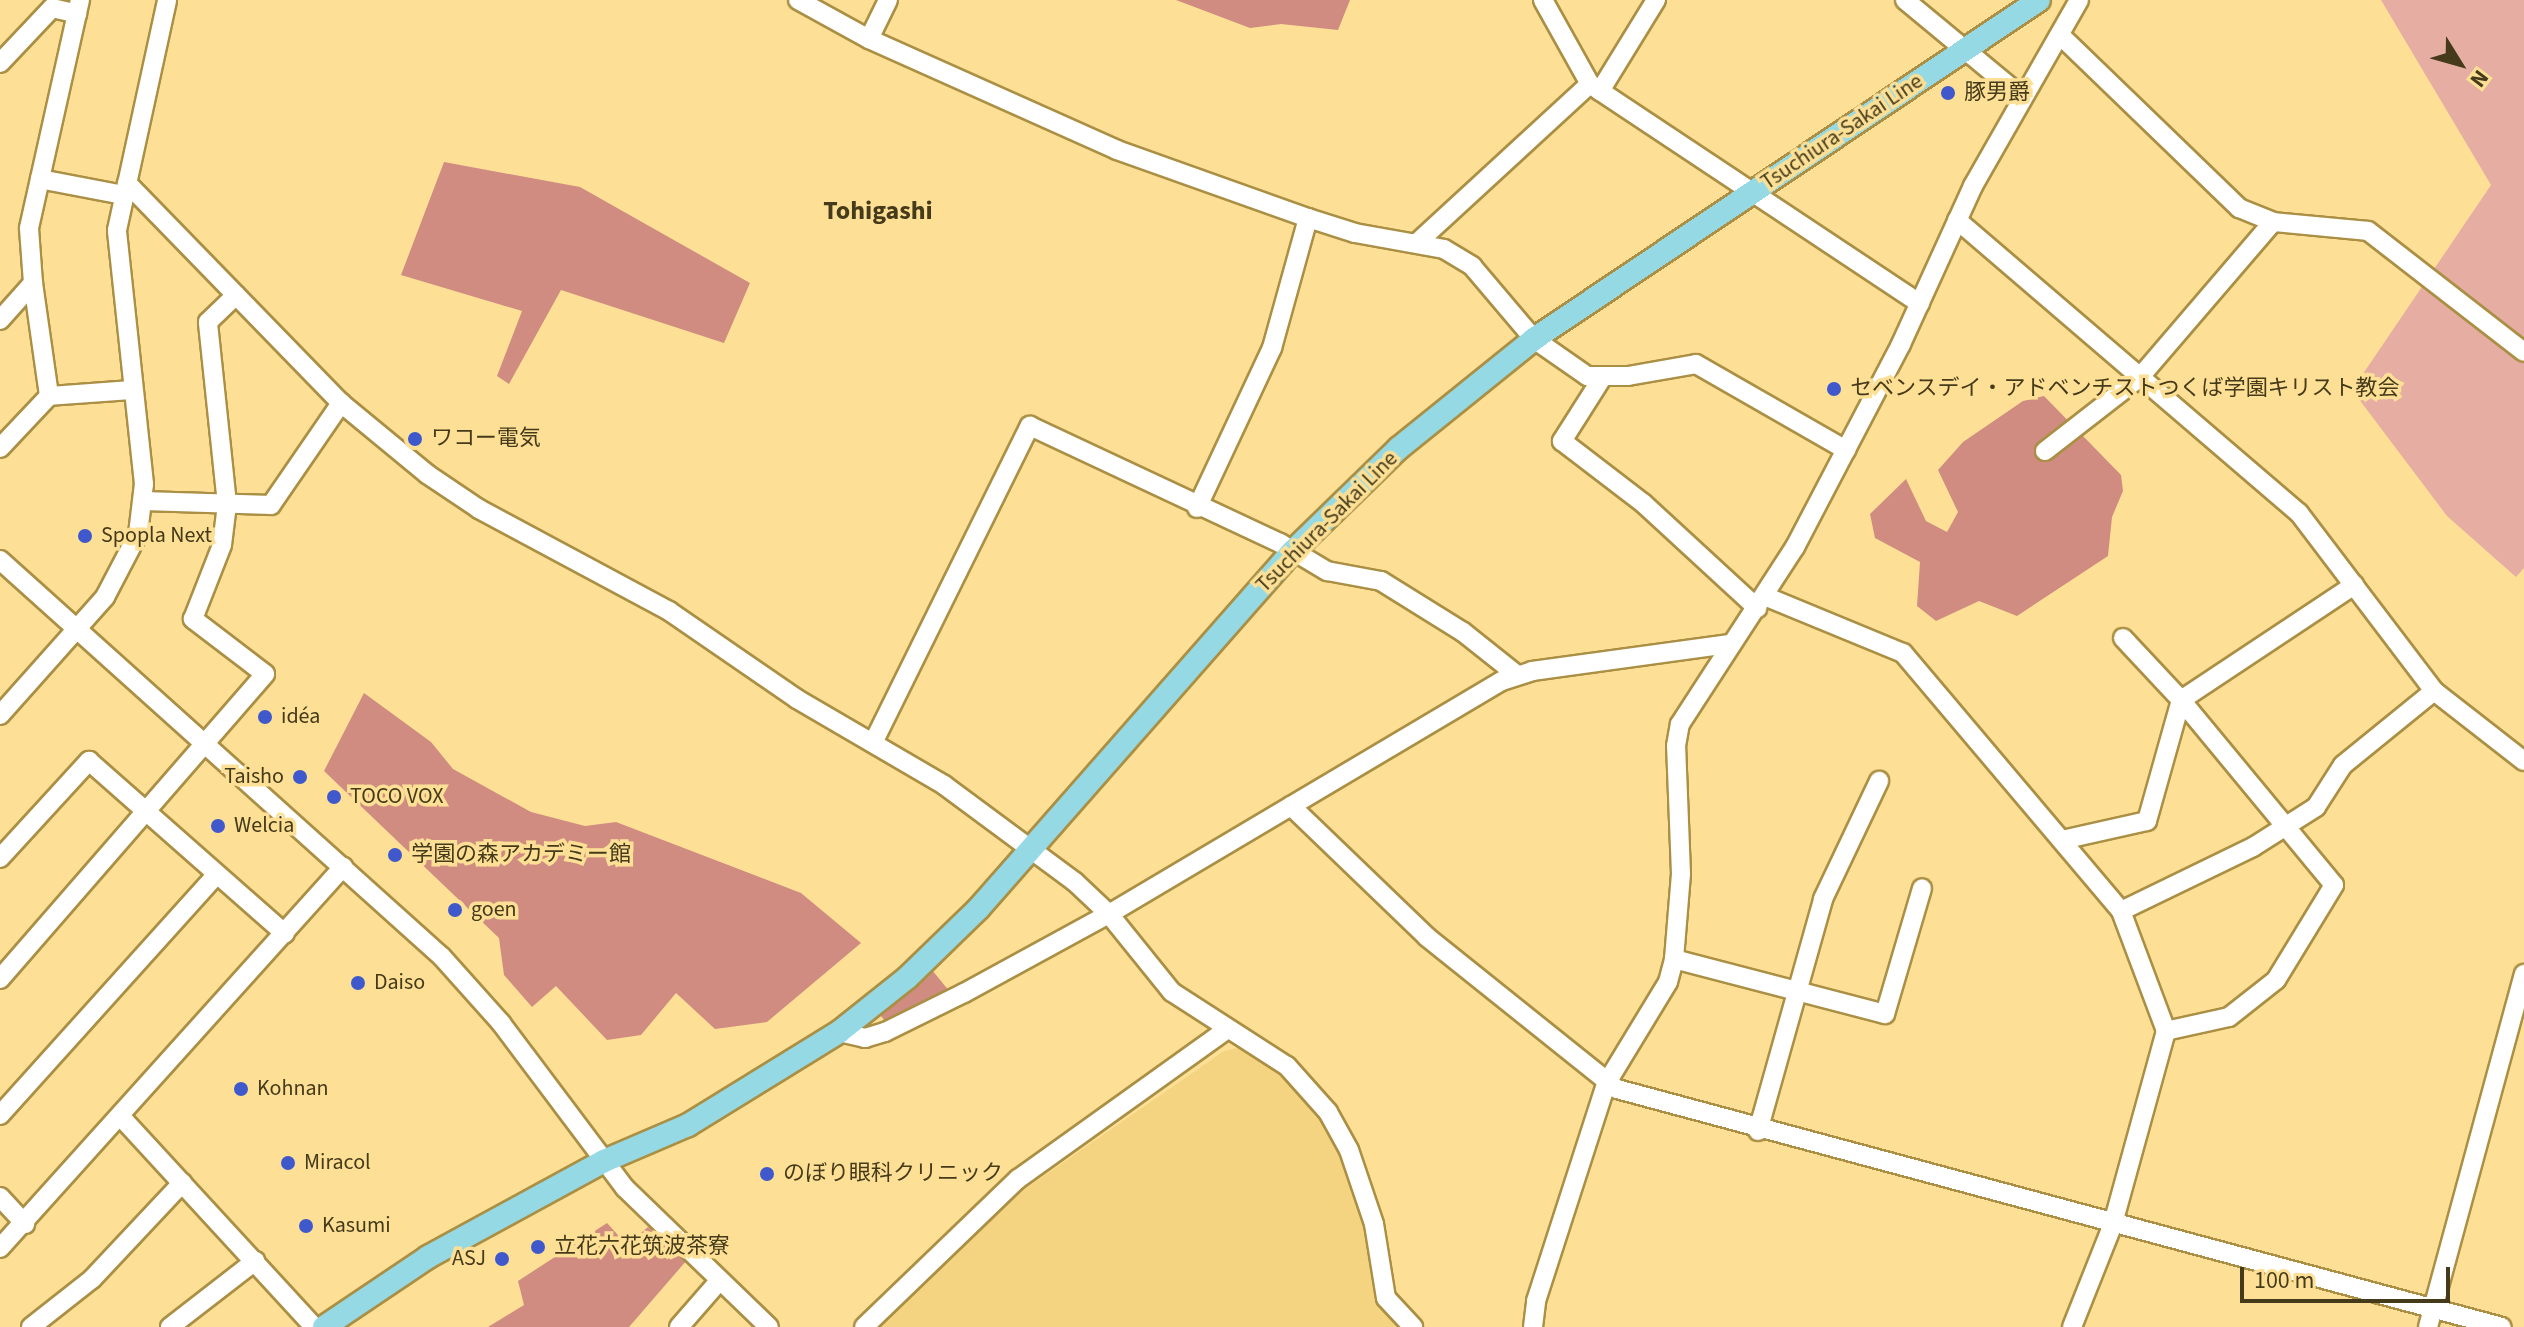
<!DOCTYPE html>
<html>
<head>
<meta charset="utf-8">
<style>
	body { margin:0 }
	#map { position:relative; width:2524px; height:1327px; overflow:hidden; background:#fde095; font-family:"Source Sans 3","Noto Sans JP",sans-serif }
	div>[style] { position:absolute }
	.built>* { inset:0; background:#f4d480 }
	.green>* { inset:0; background:#e6ada3 }
	.forest>* { inset:0; background:#d08c81 }
	.roads { filter:drop-shadow(2px 0 #aa8f44) drop-shadow(-2px 0 #aa8f44) drop-shadow(0 2px #aa8f44) drop-shadow(0 -2px #aa8f44) }
	.minor>* { height:18px; margin:-9px; padding:0 9px; transform-origin:9px; border-radius:9px; background:#fff }
	.major>* { height:22px; margin:-11px; padding:0 11px; transform-origin:11px; border-radius:11px; background:#94d9e4 }
	.dots>* { width:22px; height:22px; translate:-50% -50%; box-sizing:border-box; border:4px solid #fde095; border-radius:50% }
	span { translate:-50% -50%; white-space:nowrap; text-align:center; line-height:1.15; -webkit-text-stroke:7px #fde095; paint-order:stroke }
	.poi-label { font-size:22px; color:#453a1a }
	.left { translate:0 -50%; text-align:left }
	.right { translate:-100% -50%; text-align:right }
	.street-label { font-size:22px; color:#453a1a }
	.quarter-label { font-size:26px; color:#453a1a; font-weight:700 }
	.north { position:absolute; left:2420px; top:24px; width:80px; height:80px; -webkit-text-stroke:6px #fde095; paint-order:stroke; rotate:127deg; font-size:22px; font-weight:700; line-height:32px; text-align:center; color:#453a1a }
	.north::after { content:''; display:block; margin:auto; width:28px; height:36px; background:#453a1a; clip-path:polygon(50% 0,100% 100%,50% 72%,0 100%) }
	.scale { position:absolute; left:2240px; top:1267px; width:210px; height:36px; box-sizing:border-box; border:4px solid #453a1a; border-top:0; padding-left:10px; font-size:24px; line-height:28px; white-space:nowrap; color:#453a1a; -webkit-text-stroke:6px #fde095; paint-order:stroke }
</style>
</head>
<body>
<div id="map">
	<div class="built">
		<div style="clip-path:polygon(1237px 1048px,1250px 1052px,1304px 1096px,1333px 1137px,1364px 1227px,1375px 1301px,1396px 1327px,872px 1327px,1025px 1189px,1224px 1051px)"></div>
	</div>
	<div class="green">
		<div style="clip-path:polygon(2381px 0,2524px 0,2524px 568px,2516px 577px,2447px 516px,2352px 390px,2491px 185px)"></div>
	</div>
	<div class="forest">
		<div style="clip-path:polygon(1176px 0,1350px 0,1338px 30px,1281px 24px,1250px 28px)"></div>
		<div style="clip-path:polygon(444px 162px,580px 187px,750px 283px,724px 343px,561px 290px,509px 384px,497px 376px,522px 311px,401px 275px)"></div>
		<div style="clip-path:polygon(2044px 396px,2121px 475px,2123px 491px,2112px 517px,2108px 556px,2017px 616px,1979px 601px,1936px 621px,1917px 606px,1920px 562px,1875px 538px,1870px 514px,1906px 479px,1926px 521px,1947px 532px,1958px 512px,1938px 470px,1963px 442px,2023px 401px)"></div>
		<div style="clip-path:polygon(364px 693px,431px 742px,453px 769px,531px 812px,585px 826px,616px 822px,801px 893px,861px 943px,767px 1022px,715px 1029px,676px 993px,641px 1035px,607px 1040px,556px 986px,532px 1007px,504px 975px,499px 938px,324px 771px)"></div>
		<div style="clip-path:polygon(932px 970px,950px 992px,889px 1026px,881px 1016px)"></div>
		<div style="clip-path:polygon(607px 1223px,627px 1245px,648px 1227px,687px 1260px,629px 1327px,488px 1327px,524px 1305px,518px 1281px)"></div>
	</div>
	<div class="roads">
		<div class="minor">
			<div style="left:798px;top:0;width:81px;rotate:28.8deg"></div>
			<div style="left:869px;top:39px;width:272px;rotate:24.1deg"></div>
			<div style="left:1117px;top:150px;width:203px;rotate:19.6deg"></div>
			<div style="left:1543px;top:0;width:96px;rotate:60.8deg"></div>
			<div style="left:1590px;top:84px;width:12px;rotate:35deg"></div>
			<div style="left:1600px;top:91px;width:107px;rotate:-58.4deg"></div>
			<div style="left:1905px;top:0;width:151px;rotate:39.6deg"></div>
			<div style="left:2061px;top:36px;width:248px;rotate:44deg"></div>
			<div style="left:2239px;top:208px;width:37px;rotate:22deg"></div>
			<div style="left:2273px;top:222px;width:95px;rotate:5.4deg"></div>
			<div style="left:2368px;top:231px;width:197px;rotate:37.8deg"></div>
			<div style="left:869px;top:39px;width:43px;rotate:-64deg"></div>
			<div style="left:0;top:63px;width:76px;rotate:-46.6deg"></div>
			<div style="left:52px;top:8px;width:26px;rotate:13deg"></div>
			<div style="left:1600px;top:91px;width:384px;rotate:33.6deg"></div>
			<div style="left:40px;top:179px;width:86px;rotate:10.8deg"></div>
			<div style="left:127px;top:183px;width:307px;rotate:45.8deg"></div>
			<div style="left:341px;top:403px;width:112px;rotate:39.5deg"></div>
			<div style="left:427px;top:474px;width:63px;rotate:33.9deg"></div>
			<div style="left:479px;top:509px;width:216px;rotate:28.2deg"></div>
			<div style="left:669px;top:611px;width:155px;rotate:34.5deg"></div>
			<div style="left:797px;top:699px;width:170px;rotate:30.3deg"></div>
			<div style="left:944px;top:785px;width:163px;rotate:36.5deg"></div>
			<div style="left:1075px;top:882px;width:47px;rotate:43.3deg"></div>
			<div style="left:1109px;top:914px;width:100px;rotate:51.1deg"></div>
			<div style="left:1172px;top:992px;width:137px;rotate:32.8deg"></div>
			<div style="left:1287px;top:1066px;width:62px;rotate:48.3deg"></div>
			<div style="left:1328px;top:1112px;width:43px;rotate:61.1deg"></div>
			<div style="left:1349px;top:1150px;width:78px;rotate:71.3deg"></div>
			<div style="left:1374px;top:1224px;width:75px;rotate:80.8deg"></div>
			<div style="left:1386px;top:1298px;width:40px;rotate:47deg"></div>
			<div style="left:1957px;top:220px;width:450px;rotate:40.6deg"></div>
			<div style="left:2299px;top:513px;width:223px;rotate:52.8deg"></div>
			<div style="left:2434px;top:691px;width:114px;rotate:37.9deg"></div>
			<div style="left:1419px;top:241px;width:232px;rotate:-42.6deg"></div>
			<div style="left:33px;top:283px;width:114px;rotate:81.9deg"></div>
			<div style="left:0;top:320px;width:50px;rotate:-48.3deg"></div>
			<div style="left:33px;top:283px;width:55px;rotate:-94.2deg"></div>
			<div style="left:29px;top:228px;width:234px;rotate:-77.4deg"></div>
			<div style="left:1602px;top:378px;width:75px;rotate:122.4deg"></div>
			<div style="left:1562px;top:441px;width:103px;rotate:37.5deg"></div>
			<div style="left:1644px;top:504px;width:154px;rotate:42.6deg"></div>
			<div style="left:0;top:448px;width:71px;rotate:-46.7deg"></div>
			<div style="left:49px;top:396px;width:84px;rotate:-4.1deg"></div>
			<div style="left:2045px;top:451px;width:120px;rotate:-37.9deg"></div>
			<div style="left:2140px;top:377px;width:204px;rotate:-49.4deg"></div>
			<div style="left:144px;top:501px;width:127px;rotate:1.8deg"></div>
			<div style="left:271px;top:505px;width:124px;rotate:-55.5deg"></div>
			<div style="left:1197px;top:508px;width:177px;rotate:-64.9deg"></div>
			<div style="left:1272px;top:348px;width:135px;rotate:-74.5deg"></div>
			<div style="left:1308px;top:218px;width:49px;rotate:17.7deg"></div>
			<div style="left:1355px;top:233px;width:90px;rotate:10.2deg"></div>
			<div style="left:1444px;top:249px;width:33px;rotate:31deg"></div>
			<div style="left:1472px;top:266px;width:96px;rotate:49.7deg"></div>
			<div style="left:1534px;top:339px;width:65px;rotate:34.9deg"></div>
			<div style="left:1587px;top:376px;width:41px"></div>
			<div style="left:1628px;top:376px;width:69px;rotate:-10deg"></div>
			<div style="left:1696px;top:364px;width:173px;rotate:29.8deg"></div>
			<div style="left:0;top:560px;width:594px;rotate:41.93deg"></div>
			<div style="left:442px;top:957px;width:89px;rotate:48.2deg"></div>
			<div style="left:501px;top:1023px;width:206px;rotate:53.1deg"></div>
			<div style="left:625px;top:1188px;width:200px;rotate:44deg"></div>
			<div style="left:1767px;top:597px;width:147px;rotate:22.4deg"></div>
			<div style="left:1903px;top:653px;width:338px;rotate:49.8deg"></div>
			<div style="left:2121px;top:911px;width:128px;rotate:69.4deg"></div>
			<div style="left:2166px;top:1031px;width:200px;rotate:105.4deg"></div>
			<div style="left:2113px;top:1224px;width:111px;rotate:111.7deg"></div>
			<div style="left:2123px;top:638px;width:85px;rotate:46.9deg"></div>
			<div style="left:2181px;top:700px;width:240px;rotate:50.4deg"></div>
			<div style="left:2334px;top:885px;width:111px;rotate:121.4deg"></div>
			<div style="left:2276px;top:980px;width:60px;rotate:141.8deg"></div>
			<div style="left:2229px;top:1017px;width:65px;rotate:167.5deg"></div>
			<div style="left:0;top:715px;width:158px;rotate:-48.3deg"></div>
			<div style="left:105px;top:597px;width:71px;rotate:-62.4deg"></div>
			<div style="left:138px;top:534px;width:50px;rotate:-83.2deg"></div>
			<div style="left:144px;top:484px;width:255px;rotate:-96.1deg"></div>
			<div style="left:117px;top:230px;width:235px;rotate:-77.7deg"></div>
			<div style="left:873px;top:743px;width:354px;rotate:-63.7deg"></div>
			<div style="left:1030px;top:426px;width:276px;rotate:25.1deg"></div>
			<div style="left:1280px;top:543px;width:55px;rotate:30.8deg"></div>
			<div style="left:1327px;top:571px;width:55px;rotate:10.5deg"></div>
			<div style="left:1381px;top:581px;width:97px;rotate:31.9deg"></div>
			<div style="left:1463px;top:632px;width:69px;rotate:38.5deg"></div>
			<div style="left:1291px;top:806px;width:189px;rotate:43.9deg"></div>
			<div style="left:1427px;top:937px;width:243px;rotate:38.7deg"></div>
			<div style="left:1617px;top:1089px;width:916px;rotate:15.05deg"></div>
			<div style="left:2062px;top:840px;width:87px;rotate:-12.6deg"></div>
			<div style="left:2147px;top:821px;width:126px;rotate:-74.3deg"></div>
			<div style="left:2181px;top:700px;width:208px;rotate:-33.6deg"></div>
			<div style="left:0;top:858px;width:132px;rotate:-47.5deg"></div>
			<div style="left:89px;top:761px;width:261px;rotate:41.4deg"></div>
			<div style="left:2121px;top:911px;width:147px;rotate:-25.9deg"></div>
			<div style="left:2253px;top:847px;width:75px;rotate:-32.4deg"></div>
			<div style="left:2316px;top:807px;width:50px;rotate:-57.3deg"></div>
			<div style="left:2343px;top:765px;width:117px;rotate:-39.1deg"></div>
			<div style="left:1674px;top:959px;width:218px;rotate:14.6deg"></div>
			<div style="left:1885px;top:1014px;width:131px;rotate:-73.6deg"></div>
			<div style="left:0;top:979px;width:404px;rotate:-49deg"></div>
			<div style="left:265px;top:674px;width:91px;rotate:-142.6deg"></div>
			<div style="left:193px;top:619px;width:79px;rotate:-68.6deg"></div>
			<div style="left:222px;top:545px;width:41px;rotate:-83deg"></div>
			<div style="left:227px;top:504px;width:183px;rotate:-96deg"></div>
			<div style="left:208px;top:322px;width:39px;rotate:-44deg"></div>
			<div style="left:839px;top:1032px;width:27px;rotate:13deg"></div>
			<div style="left:865px;top:1038px;width:21px;rotate:-17deg"></div>
			<div style="left:885px;top:1032px;width:88px;rotate:-26.3deg"></div>
			<div style="left:964px;top:993px;width:165px;rotate:-28.6deg"></div>
			<div style="left:1109px;top:914px;width:457px;rotate:-30.7deg"></div>
			<div style="left:1502px;top:681px;width:32px;rotate:-18deg"></div>
			<div style="left:1532px;top:671px;width:198px;rotate:-7.8deg"></div>
			<div style="left:0;top:1115px;width:324px;rotate:-48deg"></div>
			<div style="left:122px;top:1118px;width:284px;rotate:47.4deg"></div>
			<div style="left:1758px;top:1131px;width:241px;rotate:-74.3deg"></div>
			<div style="left:1823px;top:899px;width:131px;rotate:-64.6deg"></div>
			<div style="left:0;top:1197px;width:37px;rotate:47deg"></div>
			<div style="left:0;top:1248px;width:513px;rotate:-48deg"></div>
			<div style="left:31px;top:1327px;width:78px;rotate:-38.2deg"></div>
			<div style="left:92px;top:1279px;width:132px;rotate:-46.8deg"></div>
			<div style="left:170px;top:1327px;width:108px;rotate:-37.8deg"></div>
			<div style="left:679px;top:1327px;width:62px;rotate:-48.9deg"></div>
			<div style="left:864px;top:1327px;width:214px;rotate:-43.9deg"></div>
			<div style="left:1018px;top:1179px;width:256px;rotate:-35.6deg"></div>
			<div style="left:1533px;top:1327px;width:26px;rotate:-83deg"></div>
			<div style="left:1536px;top:1301px;width:228px;rotate:-72.1deg"></div>
			<div style="left:1606px;top:1084px;width:119px;rotate:-58.7deg"></div>
			<div style="left:1668px;top:982px;width:24px;rotate:-75deg"></div>
			<div style="left:1674px;top:959px;width:85px;rotate:-85.3deg"></div>
			<div style="left:1681px;top:874px;width:128px;rotate:-92.2deg"></div>
			<div style="left:1676px;top:746px;width:22px;rotate:-80deg"></div>
			<div style="left:1680px;top:724px;width:211px;rotate:-57deg"></div>
			<div style="left:1795px;top:547px;width:229px;rotate:-62.4deg"></div>
			<div style="left:1901px;top:344px;width:174px;rotate:-65.5deg"></div>
			<div style="left:1973px;top:186px;width:214px;rotate:-60.3deg"></div>
			<div style="left:2428px;top:1327px;width:366px;rotate:-74.8deg"></div>
		</div>
		<div class="major">
			<div style="left:324px;top:1327px;width:125px;rotate:-33.9deg"></div>
			<div style="left:428px;top:1257px;width:200px;rotate:-28.6deg"></div>
			<div style="left:604px;top:1161px;width:91px;rotate:-23.2deg"></div>
			<div style="left:688px;top:1125px;width:177px;rotate:-31.6deg"></div>
			<div style="left:839px;top:1032px;width:87px;rotate:-38.5deg"></div>
			<div style="left:907px;top:978px;width:100px;rotate:-44.2deg"></div>
			<div style="left:979px;top:908px;width:474px;rotate:-48.7deg"></div>
			<div style="left:1292px;top:552px;width:149px;rotate:-44.2deg"></div>
			<div style="left:1399px;top:448px;width:174px;rotate:-38.9deg"></div>
			<div style="left:1534px;top:339px;width:608px;rotate:-33.87deg"></div>
		</div>
	</div>
	<div class="dots">
		<div style="left:1948px;top:93px;background:#3f58cb"></div>
		<div style="left:1834px;top:389px;background:#3f58cb"></div>
		<div style="left:415px;top:439px;background:#3f58cb"></div>
		<div style="left:85px;top:536px;background:#3f58cb"></div>
		<div style="left:265px;top:717px;background:#3f58cb"></div>
		<div style="left:300px;top:777px;background:#3f58cb"></div>
		<div style="left:334px;top:797px;background:#3f58cb"></div>
		<div style="left:218px;top:826px;background:#3f58cb"></div>
		<div style="left:395px;top:855px;background:#3f58cb"></div>
		<div style="left:455px;top:910px;background:#3f58cb"></div>
		<div style="left:358px;top:983px;background:#3f58cb"></div>
		<div style="left:241px;top:1089px;background:#3f58cb"></div>
		<div style="left:288px;top:1163px;background:#3f58cb"></div>
		<div style="left:767px;top:1174px;background:#3f58cb"></div>
		<div style="left:306px;top:1226px;background:#3f58cb"></div>
		<div style="left:538px;top:1247px;background:#3f58cb"></div>
		<div style="left:502px;top:1259px;background:#3f58cb"></div>
	</div>
	<div class="poi-label">
		<span class="left" style="left:1964px;top:93px">豚男爵</span>
		<span class="left" style="left:1850px;top:389px">セベンスデイ・アドベンチストつくば学園キリスト教会</span>
		<span class="left" style="left:431px;top:439px">ワコー電気</span>
		<span class="left" style="left:101px;top:536px">Spopla Next</span>
		<span class="left" style="left:281px;top:717px">idéa</span>
		<span class="right" style="left:284px;top:777px">Taisho</span>
		<span class="left" style="left:350px;top:797px">TOCO VOX</span>
		<span class="left" style="left:234px;top:826px">Welcia</span>
		<span class="left" style="left:411px;top:855px">学園の森アカデミー館</span>
		<span class="left" style="left:471px;top:910px">goen</span>
		<span class="left" style="left:374px;top:983px">Daiso</span>
		<span class="left" style="left:257px;top:1089px">Kohnan</span>
		<span class="left" style="left:304px;top:1163px">Miracol</span>
		<span class="left" style="left:783px;top:1174px">のぼり眼科クリニック</span>
		<span class="left" style="left:322px;top:1226px">Kasumi</span>
		<span class="left" style="left:554px;top:1247px">立花六花筑波茶寮</span>
		<span class="right" style="left:486px;top:1259px">ASJ</span>
	</div>
	<div class="street-label">
		<span style="left:1842px;top:132px;rotate:-34deg">Tsuchiura-Sakai Line</span>
		<span style="left:1327px;top:522px;rotate:-45deg">Tsuchiura-Sakai Line</span>
	</div>
	<div class="quarter-label">
		<span style="left:878px;top:211px">Tohigashi</span>
	</div>
	<div class="north">N</div>
	<div class="scale">100 m</div>
</div>
</body>
</html>
